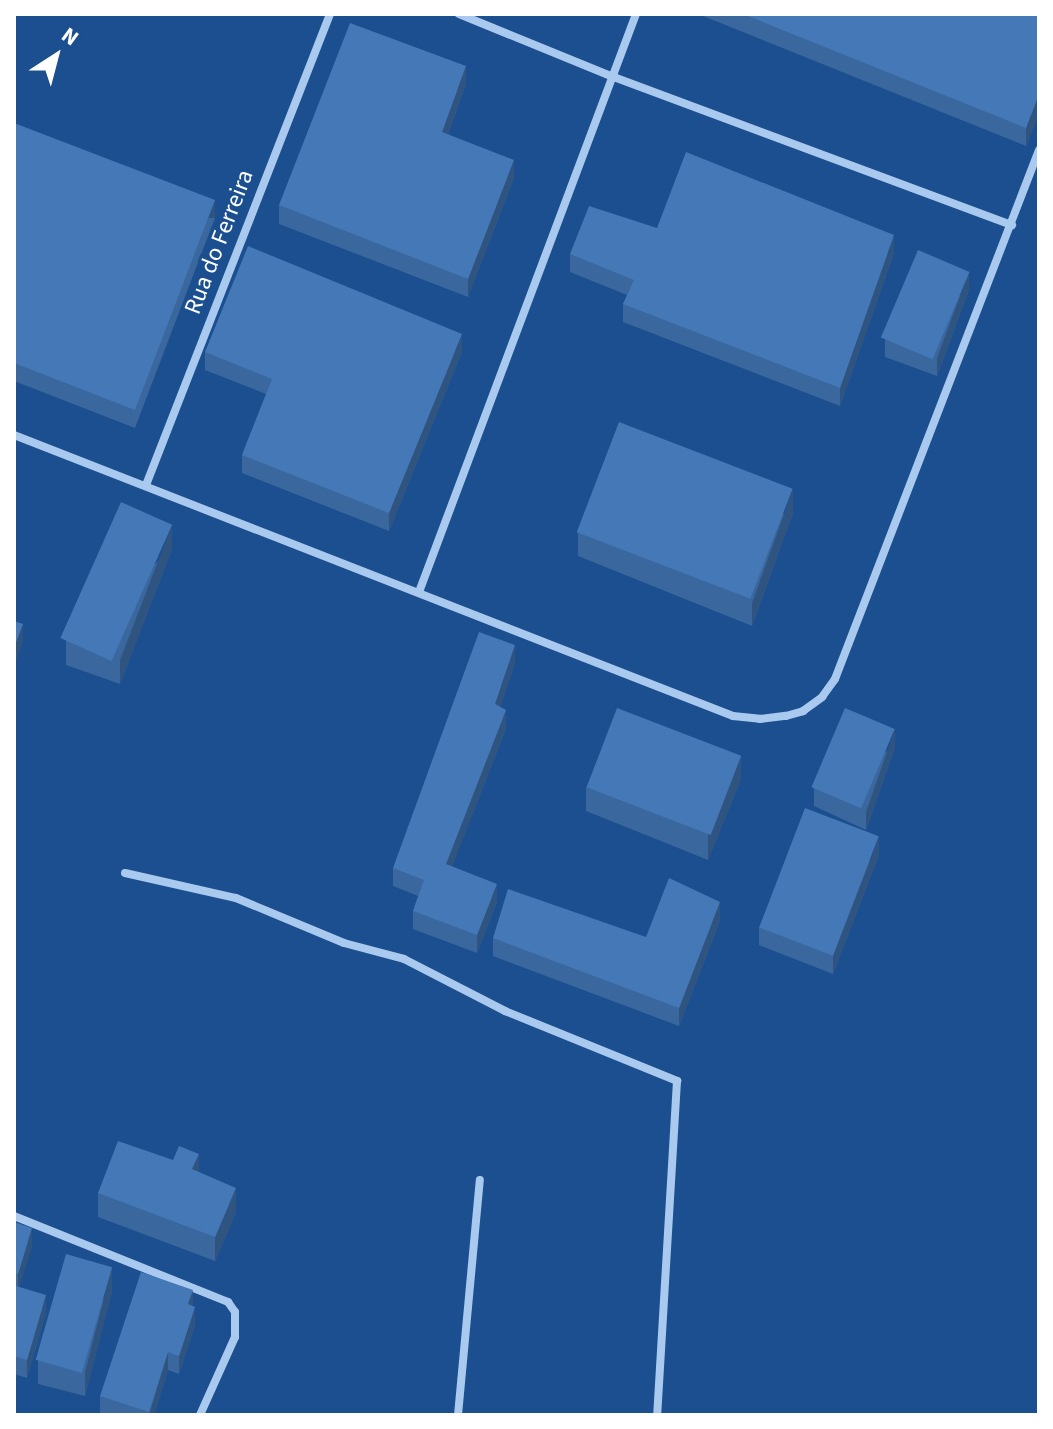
<!DOCTYPE html>
<html>
<head>
<meta charset="utf-8">
<style>
	body { margin:0 }
	#map { position:relative; width:1053px; height:1429px; overflow:hidden; background:#1b4f8f; font-family:"Source Sans 3",sans-serif }
	div>[style] { position:absolute }
	.street>* { height:8px; margin:-4px; padding:0 4px; transform-origin:4px; border-radius:4px; background:#a9c9ee }
	.wall>* { inset:0; background:#3a679d }
	.shaded-wall>* { inset:0; background:#305480; transform-origin:0 0 }
	.building>* { inset:0; background:#4478b7; transform-origin:0 0 }
	span { translate:-50% -50%; white-space:nowrap; text-align:center; line-height:1.15; -webkit-text-stroke:6px #1b4f8f; paint-order:stroke }
	.street-label { font-size:24px; color:#fff }
	.frame { position:absolute; inset:0; border:16px solid #fff; pointer-events:none }
	.north { position:absolute; left:16px; top:16px; width:80px; height:80px; -webkit-text-stroke:6px #1b4f8f; paint-order:stroke; rotate:36deg; font-size:22px; font-weight:700; line-height:32px; text-align:center; color:#fff }
	.north::after { content:''; display:block; margin:auto; width:28px; height:36px; background:#fff; clip-path:polygon(50% 0,100% 100%,50% 72%,0 100%) }
</style>
</head>
<body>
<div id="map">
	<div class="street">
		<div style="left:459px;top:14px;width:164px;rotate:22.2deg"></div>
		<div style="left:611px;top:76px;width:428px;rotate:20.4deg"></div>
		<div style="left:14px;top:435px;width:772px;rotate:21.35deg"></div>
		<div style="left:733px;top:716px;width:27px;rotate:6deg"></div>
		<div style="left:760px;top:719px;width:26px;rotate:-7deg"></div>
		<div style="left:786px;top:716px;width:18px;rotate:-16deg"></div>
		<div style="left:803px;top:711px;width:24px;rotate:-36deg"></div>
		<div style="left:822px;top:697px;width:22px;rotate:-54deg"></div>
		<div style="left:835px;top:679px;width:567px;rotate:-68.91deg"></div>
		<div style="left:146px;top:485px;width:506px;rotate:-68.66deg"></div>
		<div style="left:419px;top:592px;width:617px;rotate:-69.42deg"></div>
		<div style="left:125px;top:873px;width:114px;rotate:12.7deg"></div>
		<div style="left:236px;top:898px;width:117px;rotate:22.6deg"></div>
		<div style="left:344px;top:943px;width:62px;rotate:14.9deg"></div>
		<div style="left:404px;top:959px;width:114px;rotate:27.2deg"></div>
		<div style="left:505px;top:1011px;width:186px;rotate:22.1deg"></div>
		<div style="left:677px;top:1081px;width:335px;rotate:93.4deg"></div>
		<div style="left:14px;top:1216px;width:231px;rotate:21.9deg"></div>
		<div style="left:228px;top:1302px;width:12px;rotate:55deg"></div>
		<div style="left:235px;top:1312px;width:25px;rotate:90deg"></div>
		<div style="left:235px;top:1337px;width:85px;rotate:114.2deg"></div>
		<div style="left:458px;top:1415px;width:236px;rotate:-84.7deg"></div>
	</div>
	<div class="wall">
		<div style="clip-path:polygon(698px 14px,1039px 14px,1039px 113px,1026px 146px)"></div>
		<div style="clip-path:polygon(466px 84px,448px 134px,514px 178px,468px 297px,279px 224px,279px 205px)"></div>
		<div style="clip-path:polygon(14px 123px,215px 218px,135px 428px,14px 381px)"></div>
		<div style="clip-path:polygon(657px 228px,894px 253px,840px 406px,623px 322px,623px 304px,627px 295px,570px 272px,570px 254px)"></div>
		<div style="clip-path:polygon(969px 290px,937px 376px,885px 357px,885px 339px)"></div>
		<div style="clip-path:polygon(205px 352px,462px 352px,389px 531px,242px 473px,242px 455px,266px 394px,205px 370px)"></div>
		<div style="clip-path:polygon(793px 513px,752px 626px,578px 556px,578px 533px)"></div>
		<div style="clip-path:polygon(172px 549px,120px 684px,66px 665px,66px 641px)"></div>
		<div style="clip-path:polygon(515px 663px,500px 707px,506px 729px,452px 866px,497px 902px,477px 953px,413px 929px,413px 911px,418px 896px,393px 886px,393px 868px)"></div>
		<div style="clip-path:polygon(895px 747px,866px 830px,814px 806px,814px 788px)"></div>
		<div style="clip-path:polygon(741px 779px,708px 860px,586px 811px,586px 787px)"></div>
		<div style="clip-path:polygon(879px 855px,833px 974px,759px 945px,759px 927px)"></div>
		<div style="clip-path:polygon(720px 921px,679px 1026px,493px 956px,493px 938px,646px 937px)"></div>
		<div style="clip-path:polygon(199px 1172px,236px 1212px,215px 1261px,98px 1217px,98px 1193px)"></div>
		<div style="clip-path:polygon(14px 1222px,32px 1246px,19px 1287px,46px 1313px,27px 1378px,14px 1374px)"></div>
		<div style="clip-path:polygon(112px 1291px,85px 1396px,38px 1384px,38px 1360px)"></div>
		<div style="clip-path:polygon(193px 1306px,195px 1325px,179px 1374px,168px 1370px,154px 1415px,100px 1414px,100px 1396px)"></div>
	</div>
	<div class="shaded-wall">
		<div style="clip-path:polygon(466px 66px,466px 84px,442px 150px,442px 132px)"></div>
		<div style="clip-path:polygon(1039px 94px,1039px 113px,1026px 146px,1026px 128px)"></div>
		<div style="clip-path:polygon(514px 160px,514px 178px,468px 297px,468px 279px)"></div>
		<div style="left:215px;top:200px;width:18px;height:225px;rotate:90deg"></div>
		<div style="clip-path:polygon(894px 235px,894px 253px,840px 406px,840px 388px)"></div>
		<div style="clip-path:polygon(969px 272px,969px 290px,937px 376px,937px 358px)"></div>
		<div style="clip-path:polygon(462px 334px,462px 352px,389px 531px,389px 513px)"></div>
		<div style="clip-path:polygon(793px 489px,793px 513px,752px 626px,752px 603px)"></div>
		<div style="clip-path:polygon(172px 525px,172px 549px,120px 684px,120px 660px)"></div>
		<div style="clip-path:polygon(23px 624px,23px 642px,14px 666px,14px 648px)"></div>
		<div style="clip-path:polygon(515px 645px,515px 663px,495px 723px,495px 704px)"></div>
		<div style="clip-path:polygon(506px 710px,506px 729px,446px 882px,446px 864px)"></div>
		<div style="clip-path:polygon(895px 729px,895px 747px,866px 830px,866px 812px)"></div>
		<div style="clip-path:polygon(741px 755px,741px 779px,708px 860px,708px 836px)"></div>
		<div style="clip-path:polygon(879px 837px,879px 855px,833px 974px,833px 956px)"></div>
		<div style="clip-path:polygon(497px 884px,497px 902px,477px 953px,477px 935px)"></div>
		<div style="clip-path:polygon(720px 902px,720px 921px,679px 1026px,679px 1008px)"></div>
		<div style="clip-path:polygon(199px 1154px,199px 1178px,192px 1169px)"></div>
		<div style="clip-path:polygon(236px 1188px,236px 1212px,215px 1261px,215px 1237px)"></div>
		<div style="clip-path:polygon(32px 1228px,32px 1246px,18px 1292px,18px 1274px)"></div>
		<div style="clip-path:polygon(112px 1267px,112px 1291px,85px 1396px,85px 1372px)"></div>
		<div style="clip-path:polygon(193px 1290px,193px 1308px,188px 1304px)"></div>
		<div style="clip-path:polygon(46px 1295px,46px 1313px,27px 1378px,27px 1360px)"></div>
		<div style="clip-path:polygon(195px 1307px,195px 1325px,179px 1374px,179px 1356px)"></div>
		<div style="clip-path:polygon(168px 1352px,168px 1370px,154px 1415px,149px 1415px)"></div>
	</div>
	<div class="building">
		<div style="clip-path:polygon(743px 14px,1039px 14px,1039px 94px,1026px 128px)"></div>
		<div style="clip-path:polygon(350px 23px,466px 66px,442px 132px,514px 160px,468px 279px,279px 205px)"></div>
		<div style="clip-path:polygon(14px 123px,215px 200px,135px 410px,14px 363px)"></div>
		<div style="clip-path:polygon(686px 152px,894px 235px,840px 388px,623px 304px,634px 280px,570px 254px,589px 206px,657px 228px)"></div>
		<div style="clip-path:polygon(248px 246px,462px 334px,389px 513px,242px 455px,272px 379px,205px 352px)"></div>
		<div style="left:918px;top:250px;width:56px;height:95px;rotate:23deg"></div>
		<div style="left:619px;top:422px;width:186px;height:118px;rotate:21deg"></div>
		<div style="left:121px;top:502px;width:56px;height:149px;rotate:24deg"></div>
		<div style="clip-path:polygon(14px 621px,23px 624px,14px 648px)"></div>
		<div style="clip-path:polygon(479px 632px,515px 645px,495px 704px,506px 710px,446px 864px,497px 884px,477px 935px,413px 911px,424px 880px,393px 868px)"></div>
		<div style="left:617px;top:708px;width:133px;height:85px;rotate:21deg"></div>
		<div style="left:845px;top:708px;width:54px;height:86px;rotate:23deg"></div>
		<div style="left:805px;top:808px;width:79px;height:128px;rotate:21deg"></div>
		<div style="clip-path:polygon(669px 878px,720px 902px,679px 1008px,493px 938px,508px 889px,646px 937px)"></div>
		<div style="clip-path:polygon(118px 1141px,173px 1160px,179px 1146px,199px 1154px,192px 1169px,236px 1188px,215px 1237px,98px 1193px)"></div>
		<div style="clip-path:polygon(14px 1222px,32px 1228px,18px 1274px,14px 1273px)"></div>
		<div style="left:66px;top:1254px;width:48px;height:110px;rotate:16deg"></div>
		<div style="clip-path:polygon(141px 1272px,193px 1290px,188px 1304px,195px 1307px,179px 1356px,168px 1352px,149px 1412px,100px 1396px)"></div>
		<div style="clip-path:polygon(16px 1286px,46px 1295px,27px 1360px,14px 1356px,14px 1294px)"></div>
	</div>
	<div class="street-label">
		<span style="left:219px;top:242px;rotate:-69deg">Rua do Ferreira</span>
	</div>
	<div class="frame"></div>
	<div class="north">N</div>
</div>
</body>
</html>
